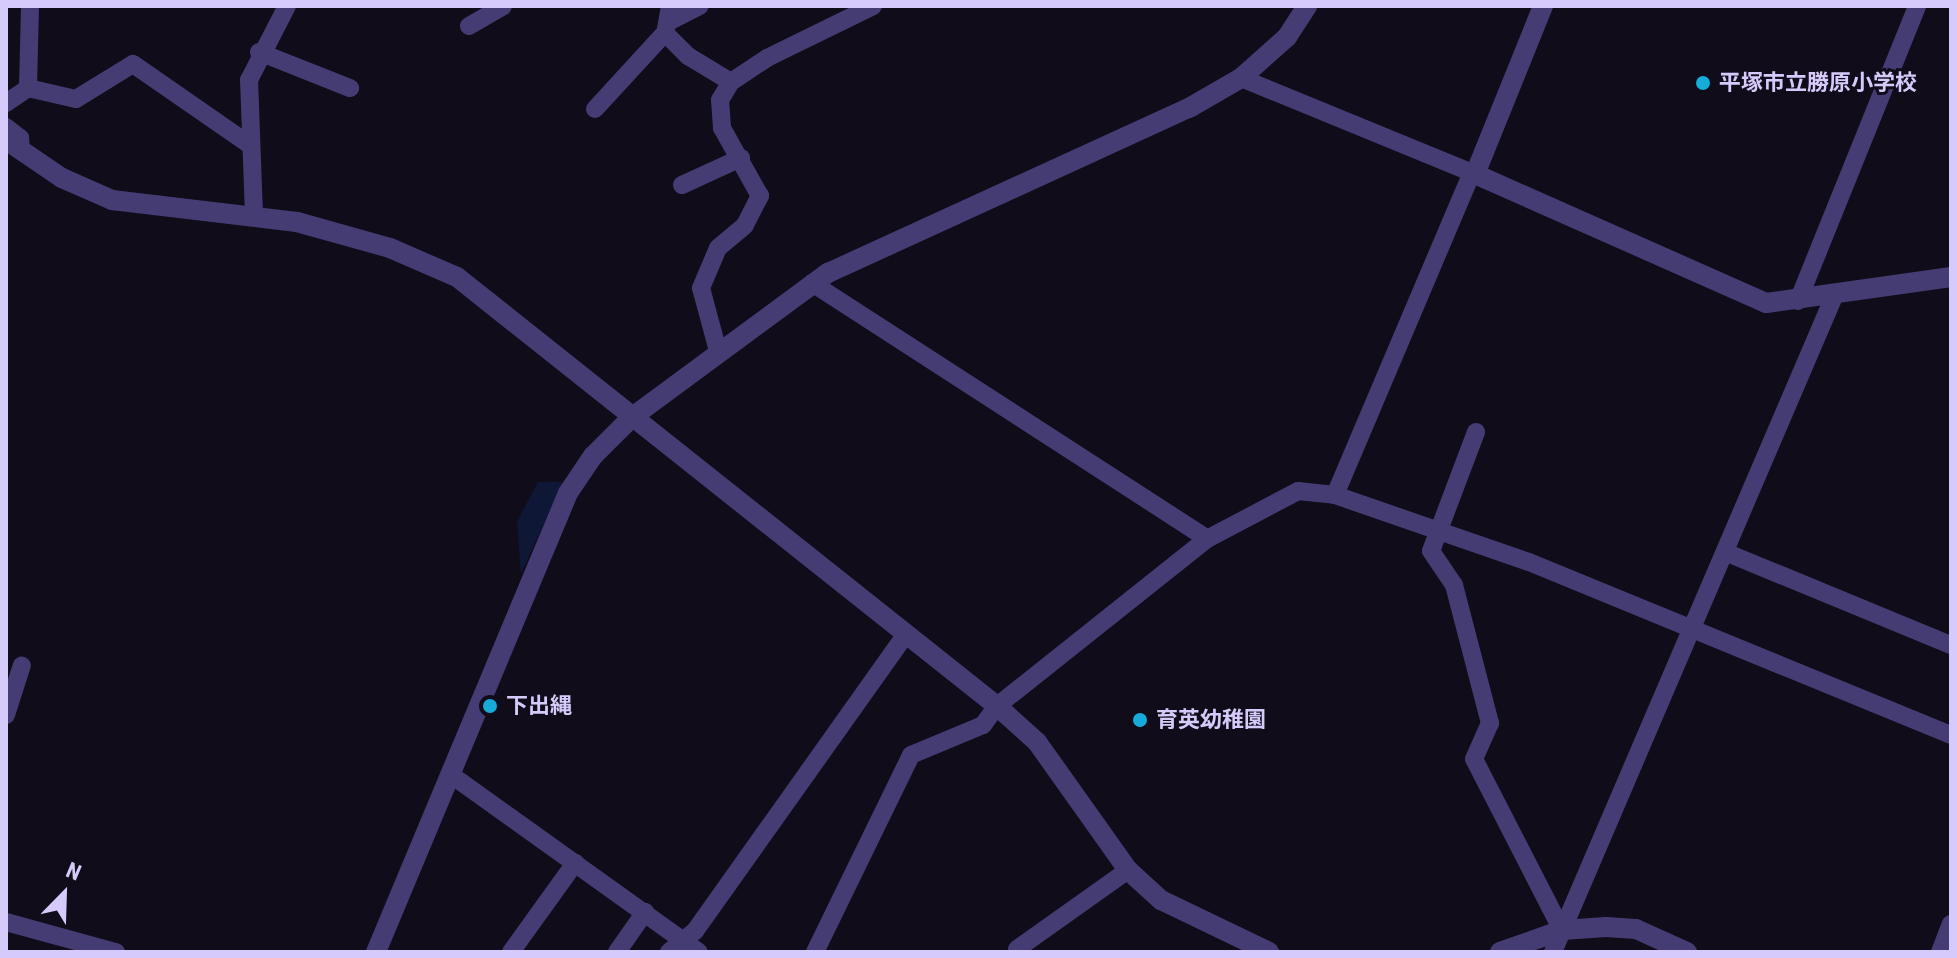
<!DOCTYPE html>
<html>
<head>
<meta charset="utf-8">
<style>
	body { margin:0 }
	#map { position:relative; width:1957px; height:958px; overflow:hidden; background:#100c1a; font-family:"Roboto Condensed","Noto Sans JP",sans-serif }
	div>[style] { position:absolute }
	.water>* { inset:0; background:#0e1836 }
	.minor>* { height:18px; margin:-9px; padding:0 9px; transform-origin:9px; border-radius:9px; background:#463c74 }
	.tertiary>* { height:20px; margin:-10px; padding:0 10px; transform-origin:10px; border-radius:10px; background:#463c74 }
	.dots>* { width:22px; height:22px; translate:-50% -50%; box-sizing:border-box; border:4px solid #100c1a; border-radius:50% }
	span { translate:-50% -50%; white-space:nowrap; text-align:center; line-height:1.15; -webkit-text-stroke:6px #100c1a; paint-order:stroke }
	.poi-label { font-size:22px; color:#d6cafa; font-weight:700 }
	.left { translate:0 -50%; text-align:left }
	.frame { position:absolute; inset:0; border:8px solid #d6cafa; pointer-events:none }
	.north { position:absolute; left:24px; top:854px; width:80px; height:80px; -webkit-text-stroke:6px #100c1a; paint-order:stroke; rotate:23deg; font-size:22px; font-weight:700; line-height:32px; text-align:center; color:#d6cafa }
	.north::after { content:''; display:block; margin:auto; width:28px; height:36px; background:#d6cafa; clip-path:polygon(50% 0,100% 100%,50% 72%,0 100%) }
</style>
</head>
<body>
<div id="map">
	<div class="water">
		<div style="clip-path:polygon(538px 482px,563px 482px,521px 574px,517px 522px)"></div>
	</div>
	<div class="minor">
		<div style="left:670px;top:6px;width:27px;rotate:100deg"></div>
		<div style="left:665px;top:33px;width:33px;rotate:45deg"></div>
		<div style="left:688px;top:56px;width:50px;rotate:31.2deg"></div>
		<div style="left:672px;top:20px;width:31px;rotate:-27deg"></div>
		<div style="left:469px;top:26px;width:39px;rotate:-30deg"></div>
		<div style="left:259px;top:52px;width:98px;rotate:21.6deg"></div>
		<div style="left:1241px;top:78px;width:253px;rotate:22.3deg"></div>
		<div style="left:28px;top:88px;width:82px;rotate:-88.6deg"></div>
		<div style="left:6px;top:103px;width:27px;rotate:-34deg"></div>
		<div style="left:28px;top:88px;width:49px;rotate:12.9deg"></div>
		<div style="left:76px;top:99px;width:67px;rotate:-31.6deg"></div>
		<div style="left:133px;top:64px;width:142px;rotate:34.7deg"></div>
		<div style="left:595px;top:109px;width:103px;rotate:-47.4deg"></div>
		<div style="left:6px;top:127px;width:18px;rotate:38deg"></div>
		<div style="left:20px;top:138px;width:12px;rotate:85deg"></div>
		<div style="left:682px;top:185px;width:65px;rotate:-24.6deg"></div>
		<div style="left:254px;top:215px;width:135px;rotate:-92.1deg"></div>
		<div style="left:249px;top:80px;width:83px;rotate:-62.8deg"></div>
		<div style="left:812px;top:283px;width:471px;rotate:32.9deg"></div>
		<div style="left:1798px;top:301px;width:318px;rotate:-68deg"></div>
		<div style="left:718px;top:351px;width:65px;rotate:-105.1deg"></div>
		<div style="left:701px;top:288px;width:43px;rotate:-67deg"></div>
		<div style="left:718px;top:248px;width:35px;rotate:-40deg"></div>
		<div style="left:745px;top:225px;width:33px;rotate:-63deg"></div>
		<div style="left:760px;top:196px;width:78px;rotate:-119.2deg"></div>
		<div style="left:722px;top:128px;width:28px;rotate:-94deg"></div>
		<div style="left:720px;top:100px;width:21px;rotate:-59deg"></div>
		<div style="left:731px;top:82px;width:43px;rotate:-33.7deg"></div>
		<div style="left:767px;top:58px;width:118px;rotate:-26.1deg"></div>
		<div style="left:1476px;top:432px;width:127px;rotate:110.7deg"></div>
		<div style="left:1431px;top:551px;width:41px;rotate:55.9deg"></div>
		<div style="left:1454px;top:585px;width:143px;rotate:75.4deg"></div>
		<div style="left:1490px;top:723px;width:39px;rotate:114deg"></div>
		<div style="left:1474px;top:759px;width:192px;rotate:62.8deg"></div>
		<div style="left:1335px;top:495px;width:351px;rotate:-67deg"></div>
		<div style="left:1725px;top:552px;width:244px;rotate:22.4deg"></div>
		<div style="left:6px;top:715px;width:52px;rotate:-72.3deg"></div>
		<div style="left:450px;top:774px;width:306px;rotate:35.6deg"></div>
		<div style="left:6px;top:922px;width:114px;rotate:15.3deg"></div>
		<div style="left:1017px;top:949px;width:136px;rotate:-35.4deg"></div>
		<div style="left:511px;top:952px;width:110px;rotate:-54.3deg"></div>
		<div style="left:617px;top:952px;width:49px;rotate:-55deg"></div>
		<div style="left:669px;top:952px;width:33px;rotate:-39deg"></div>
		<div style="left:695px;top:931px;width:364px;rotate:-54.6deg"></div>
		<div style="left:815px;top:952px;width:219px;rotate:-64deg"></div>
		<div style="left:911px;top:755px;width:78px;rotate:-22.6deg"></div>
		<div style="left:983px;top:725px;width:24px;rotate:-54deg"></div>
		<div style="left:997px;top:706px;width:268px;rotate:-38.5deg"></div>
		<div style="left:1207px;top:539px;width:103px;rotate:-27.8deg"></div>
		<div style="left:1298px;top:491px;width:37px;rotate:6deg"></div>
		<div style="left:1335px;top:495px;width:205px;rotate:19.1deg"></div>
		<div style="left:1529px;top:562px;width:456px;rotate:22.3deg"></div>
		<div style="left:1553px;top:952px;width:716px;rotate:-66.8deg"></div>
		<div style="left:1940px;top:952px;width:30px;rotate:-69deg"></div>
	</div>
	<div class="tertiary">
		<div style="left:1543px;top:6px;width:181px;rotate:112deg"></div>
		<div style="left:1475px;top:174px;width:318px;rotate:23.9deg"></div>
		<div style="left:1766px;top:303px;width:187px;rotate:-8deg"></div>
		<div style="left:6px;top:140px;width:68px;rotate:34.2deg"></div>
		<div style="left:62px;top:178px;width:55px;rotate:23.7deg"></div>
		<div style="left:112px;top:200px;width:186px;rotate:6.8deg"></div>
		<div style="left:297px;top:222px;width:97px;rotate:15.6deg"></div>
		<div style="left:390px;top:248px;width:73px;rotate:23.4deg"></div>
		<div style="left:457px;top:277px;width:690px;rotate:38.47deg"></div>
		<div style="left:997px;top:706px;width:54px;rotate:42deg"></div>
		<div style="left:1037px;top:742px;width:157px;rotate:54.6deg"></div>
		<div style="left:1128px;top:870px;width:45px;rotate:42.3deg"></div>
		<div style="left:1161px;top:900px;width:120px;rotate:25.7deg"></div>
		<div style="left:376px;top:952px;width:498px;rotate:-67.3deg"></div>
		<div style="left:568px;top:493px;width:45px;rotate:-56deg"></div>
		<div style="left:593px;top:456px;width:54px;rotate:-45deg"></div>
		<div style="left:631px;top:418px;width:245px;rotate:-36.4deg"></div>
		<div style="left:828px;top:273px;width:397px;rotate:-24.6deg"></div>
		<div style="left:1189px;top:108px;width:60px;rotate:-30deg"></div>
		<div style="left:1241px;top:78px;width:62px;rotate:-41.7deg"></div>
		<div style="left:1287px;top:37px;width:37px;rotate:-57deg"></div>
		<div style="left:1500px;top:952px;width:66px;rotate:-19.5deg"></div>
		<div style="left:1562px;top:930px;width:44px;rotate:-3.9deg"></div>
		<div style="left:1606px;top:927px;width:30px;rotate:4deg"></div>
		<div style="left:1636px;top:929px;width:56px;rotate:24.3deg"></div>
	</div>
	<div class="dots">
		<div style="left:1703px;top:83px;background:#16abd9"></div>
		<div style="left:490px;top:706px;background:#16abd9"></div>
		<div style="left:1140px;top:720px;background:#16abd9"></div>
	</div>
	<div class="poi-label">
		<span class="left" style="left:1719px;top:83px">平塚市立勝原小学校</span>
		<span class="left" style="left:506px;top:706px">下出縄</span>
		<span class="left" style="left:1156px;top:720px">育英幼稚園</span>
	</div>
	<div class="frame"></div>
	<div class="north">N</div>
</div>
</body>
</html>
